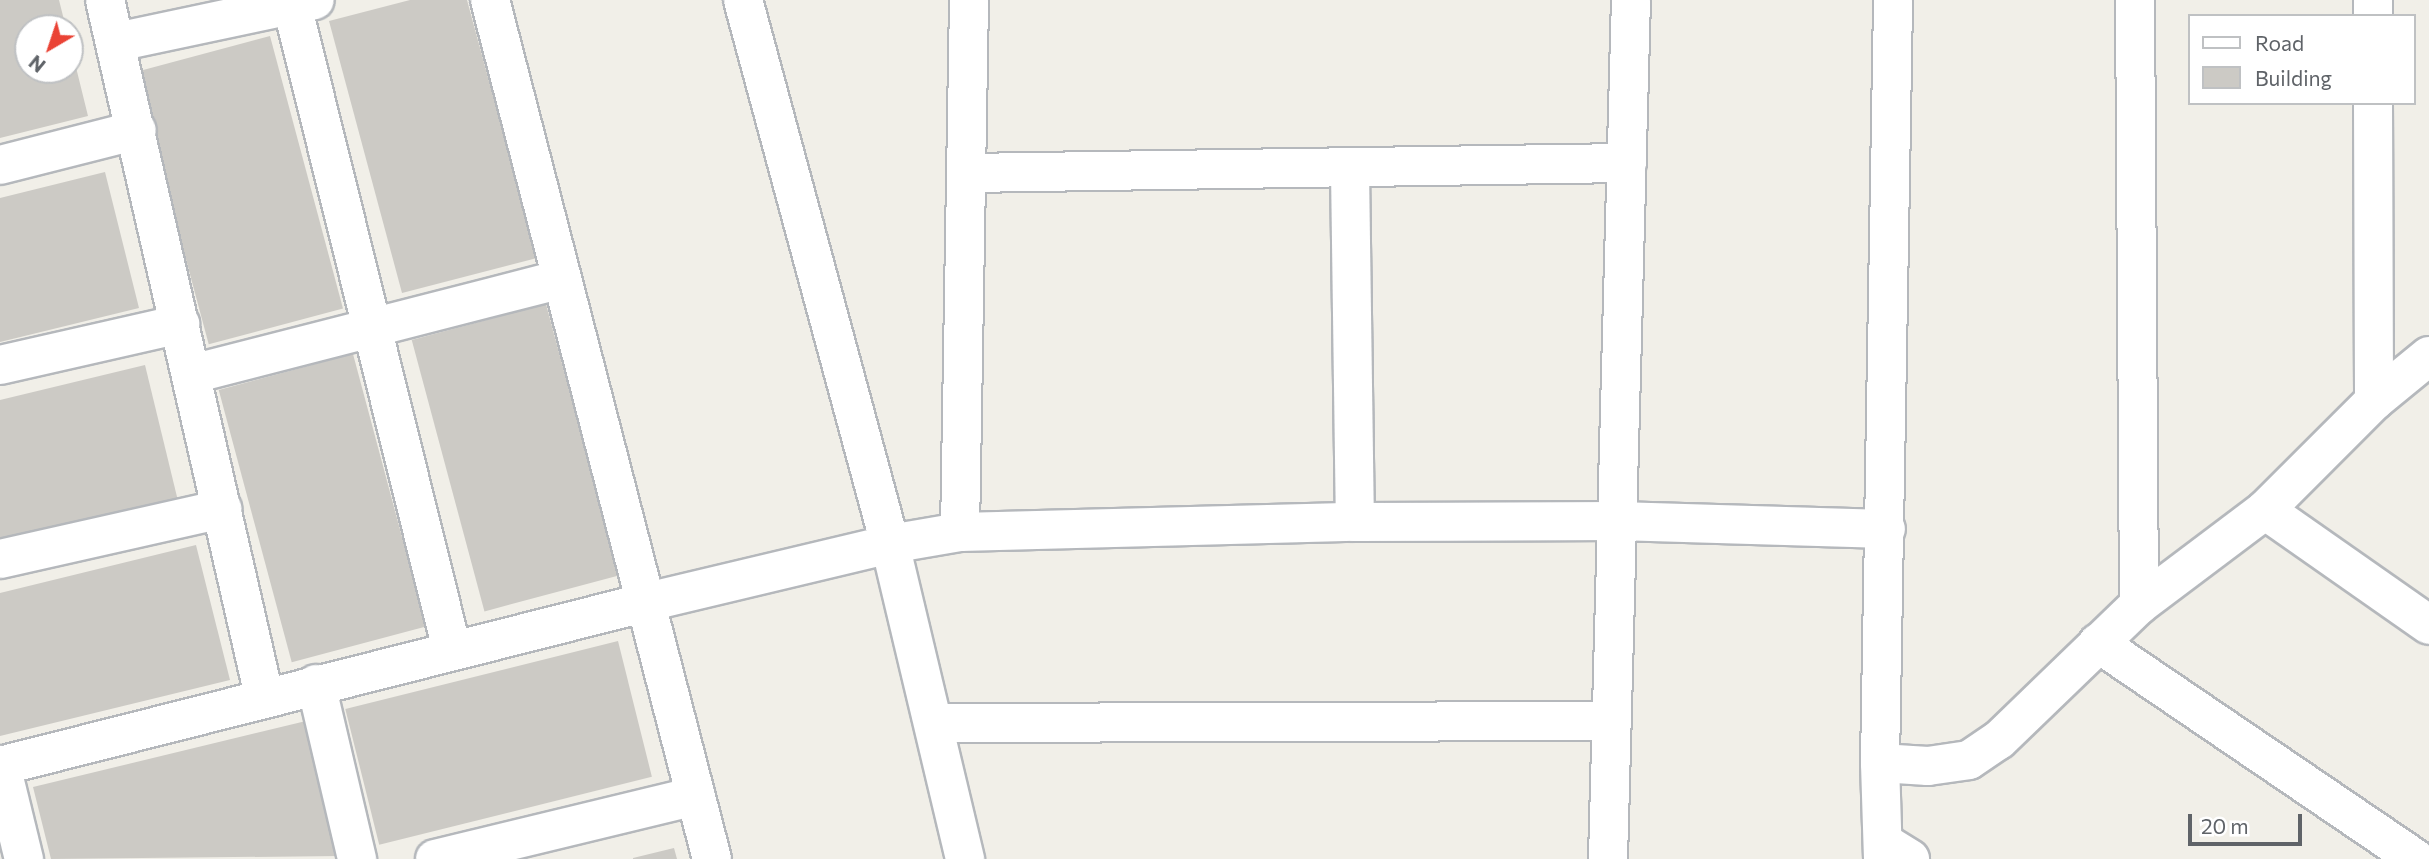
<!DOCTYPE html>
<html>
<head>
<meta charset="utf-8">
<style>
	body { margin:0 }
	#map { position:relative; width:2429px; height:859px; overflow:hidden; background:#f1efe8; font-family:Commissioner,sans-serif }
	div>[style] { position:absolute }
	.building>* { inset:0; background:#cccac5; transform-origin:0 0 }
	.roads { filter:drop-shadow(2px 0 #b5b8bc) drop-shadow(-2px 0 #b5b8bc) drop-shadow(0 2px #b5b8bc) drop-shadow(0 -2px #b5b8bc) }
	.minor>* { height:38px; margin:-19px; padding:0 19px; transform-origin:19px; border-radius:19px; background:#fff }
	.secondary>* { height:38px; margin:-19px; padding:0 19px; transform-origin:19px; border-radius:19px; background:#fff }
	span { translate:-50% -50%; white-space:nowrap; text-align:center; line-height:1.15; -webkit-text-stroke:6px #fff; paint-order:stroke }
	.legend { position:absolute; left:2188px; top:14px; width:228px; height:91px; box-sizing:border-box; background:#fff; border:2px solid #bfc1c3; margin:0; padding:9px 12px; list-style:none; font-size:21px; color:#5f6368 }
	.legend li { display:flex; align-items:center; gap:14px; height:35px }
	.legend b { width:35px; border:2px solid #bfc1c3 }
	.north { position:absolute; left:14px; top:14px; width:70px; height:70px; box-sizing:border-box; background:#fff; border:2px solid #bfc1c3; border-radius:50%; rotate:219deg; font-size:19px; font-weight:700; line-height:28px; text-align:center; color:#5f6368 }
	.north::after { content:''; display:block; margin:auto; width:24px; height:32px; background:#ea4335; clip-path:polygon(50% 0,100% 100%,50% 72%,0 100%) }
	.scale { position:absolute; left:2188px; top:814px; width:114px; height:32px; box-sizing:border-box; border:4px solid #5f6368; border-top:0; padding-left:9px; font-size:21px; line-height:24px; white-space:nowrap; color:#5f6368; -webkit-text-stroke:5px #fff; paint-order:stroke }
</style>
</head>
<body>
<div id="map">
	<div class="building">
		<div style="clip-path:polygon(0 0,59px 0,66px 28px,28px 28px,28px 70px,70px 70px,71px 47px,88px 116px,0 138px)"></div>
		<div style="clip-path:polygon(410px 0,467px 0,537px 258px,402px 293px,329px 21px)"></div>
		<div style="left:270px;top:36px;width:282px;height:139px;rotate:75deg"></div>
		<div style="clip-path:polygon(105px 172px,139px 308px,0 342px,0 198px)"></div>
		<div style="left:546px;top:304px;width:281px;height:139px;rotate:75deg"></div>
		<div style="left:353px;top:354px;width:282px;height:139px;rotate:75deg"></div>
		<div style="clip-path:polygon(145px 365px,178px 501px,0 544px,0 400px)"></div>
		<div style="clip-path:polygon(196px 545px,230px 680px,0 736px,0 593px)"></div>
		<div style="left:618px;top:641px;width:140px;height:281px;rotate:76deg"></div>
		<div style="clip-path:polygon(306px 721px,340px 856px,51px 859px,33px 787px)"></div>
		<div style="clip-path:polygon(674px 848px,677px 859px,633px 859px,633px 858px)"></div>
	</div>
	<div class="roads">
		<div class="minor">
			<div style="left:105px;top:0;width:714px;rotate:77.13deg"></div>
			<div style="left:490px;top:0;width:887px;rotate:75.51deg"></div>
			<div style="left:743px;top:0;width:564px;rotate:74.88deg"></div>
			<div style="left:890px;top:544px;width:324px;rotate:76.6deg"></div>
			<div style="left:2135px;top:0;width:605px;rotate:89.62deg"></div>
			<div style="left:2373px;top:0;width:16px;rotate:90deg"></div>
			<div style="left:292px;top:5px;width:665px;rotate:76.07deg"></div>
			<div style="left:117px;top:42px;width:202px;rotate:-12deg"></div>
			<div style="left:2373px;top:103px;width:298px;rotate:89.8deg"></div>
			<div style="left:0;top:165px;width:141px;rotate:-14.3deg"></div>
			<div style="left:1350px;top:170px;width:352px;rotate:89.2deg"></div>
			<div style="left:967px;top:173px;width:660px;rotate:-0.87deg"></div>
			<div style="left:0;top:365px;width:185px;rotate:-12.8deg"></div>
			<div style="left:192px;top:374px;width:381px;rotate:-14.4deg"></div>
			<div style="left:2265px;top:510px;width:200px;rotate:35deg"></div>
			<div style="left:960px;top:532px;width:395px;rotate:-1.5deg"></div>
			<div style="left:1355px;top:522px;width:262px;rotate:-0.2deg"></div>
			<div style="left:1617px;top:521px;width:269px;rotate:1.7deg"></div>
			<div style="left:0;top:559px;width:228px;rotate:-12.7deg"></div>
			<div style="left:2098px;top:643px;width:384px;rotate:34.2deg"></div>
			<div style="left:316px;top:684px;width:180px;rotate:76.8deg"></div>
			<div style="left:935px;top:723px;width:677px;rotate:-0.17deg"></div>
			<div style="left:1880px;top:763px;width:48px;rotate:3.6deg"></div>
			<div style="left:1928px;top:766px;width:41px;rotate:-8.3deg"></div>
			<div style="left:1969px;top:760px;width:36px;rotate:-34deg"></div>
			<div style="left:1999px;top:740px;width:194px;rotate:-44deg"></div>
			<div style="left:2139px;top:605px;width:158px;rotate:-37deg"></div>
			<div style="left:2265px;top:510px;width:154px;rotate:-45deg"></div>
			<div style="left:2374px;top:401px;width:71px;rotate:-39.3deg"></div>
			<div style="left:1px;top:765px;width:97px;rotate:76.3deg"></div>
			<div style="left:0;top:766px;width:663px;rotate:-14.22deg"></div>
			<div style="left:643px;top:603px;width:254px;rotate:-13.4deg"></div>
			<div style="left:890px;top:544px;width:71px;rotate:-9.7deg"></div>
			<div style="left:960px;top:532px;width:532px;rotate:-89.03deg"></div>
			<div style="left:1883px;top:842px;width:32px;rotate:32deg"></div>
			<div style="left:435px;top:859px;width:268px;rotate:-13.6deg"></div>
			<div style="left:1608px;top:859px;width:859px;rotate:-88.47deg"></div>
		</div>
		<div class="secondary">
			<div style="left:1883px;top:859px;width:96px;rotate:-91.8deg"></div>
			<div style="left:1880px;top:763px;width:763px;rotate:-89.02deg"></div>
		</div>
	</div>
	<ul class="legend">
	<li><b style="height:9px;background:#fff"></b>Road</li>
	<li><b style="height:19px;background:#cccac5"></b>Building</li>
	</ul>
	<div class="north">N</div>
	<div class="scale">20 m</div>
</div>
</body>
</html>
